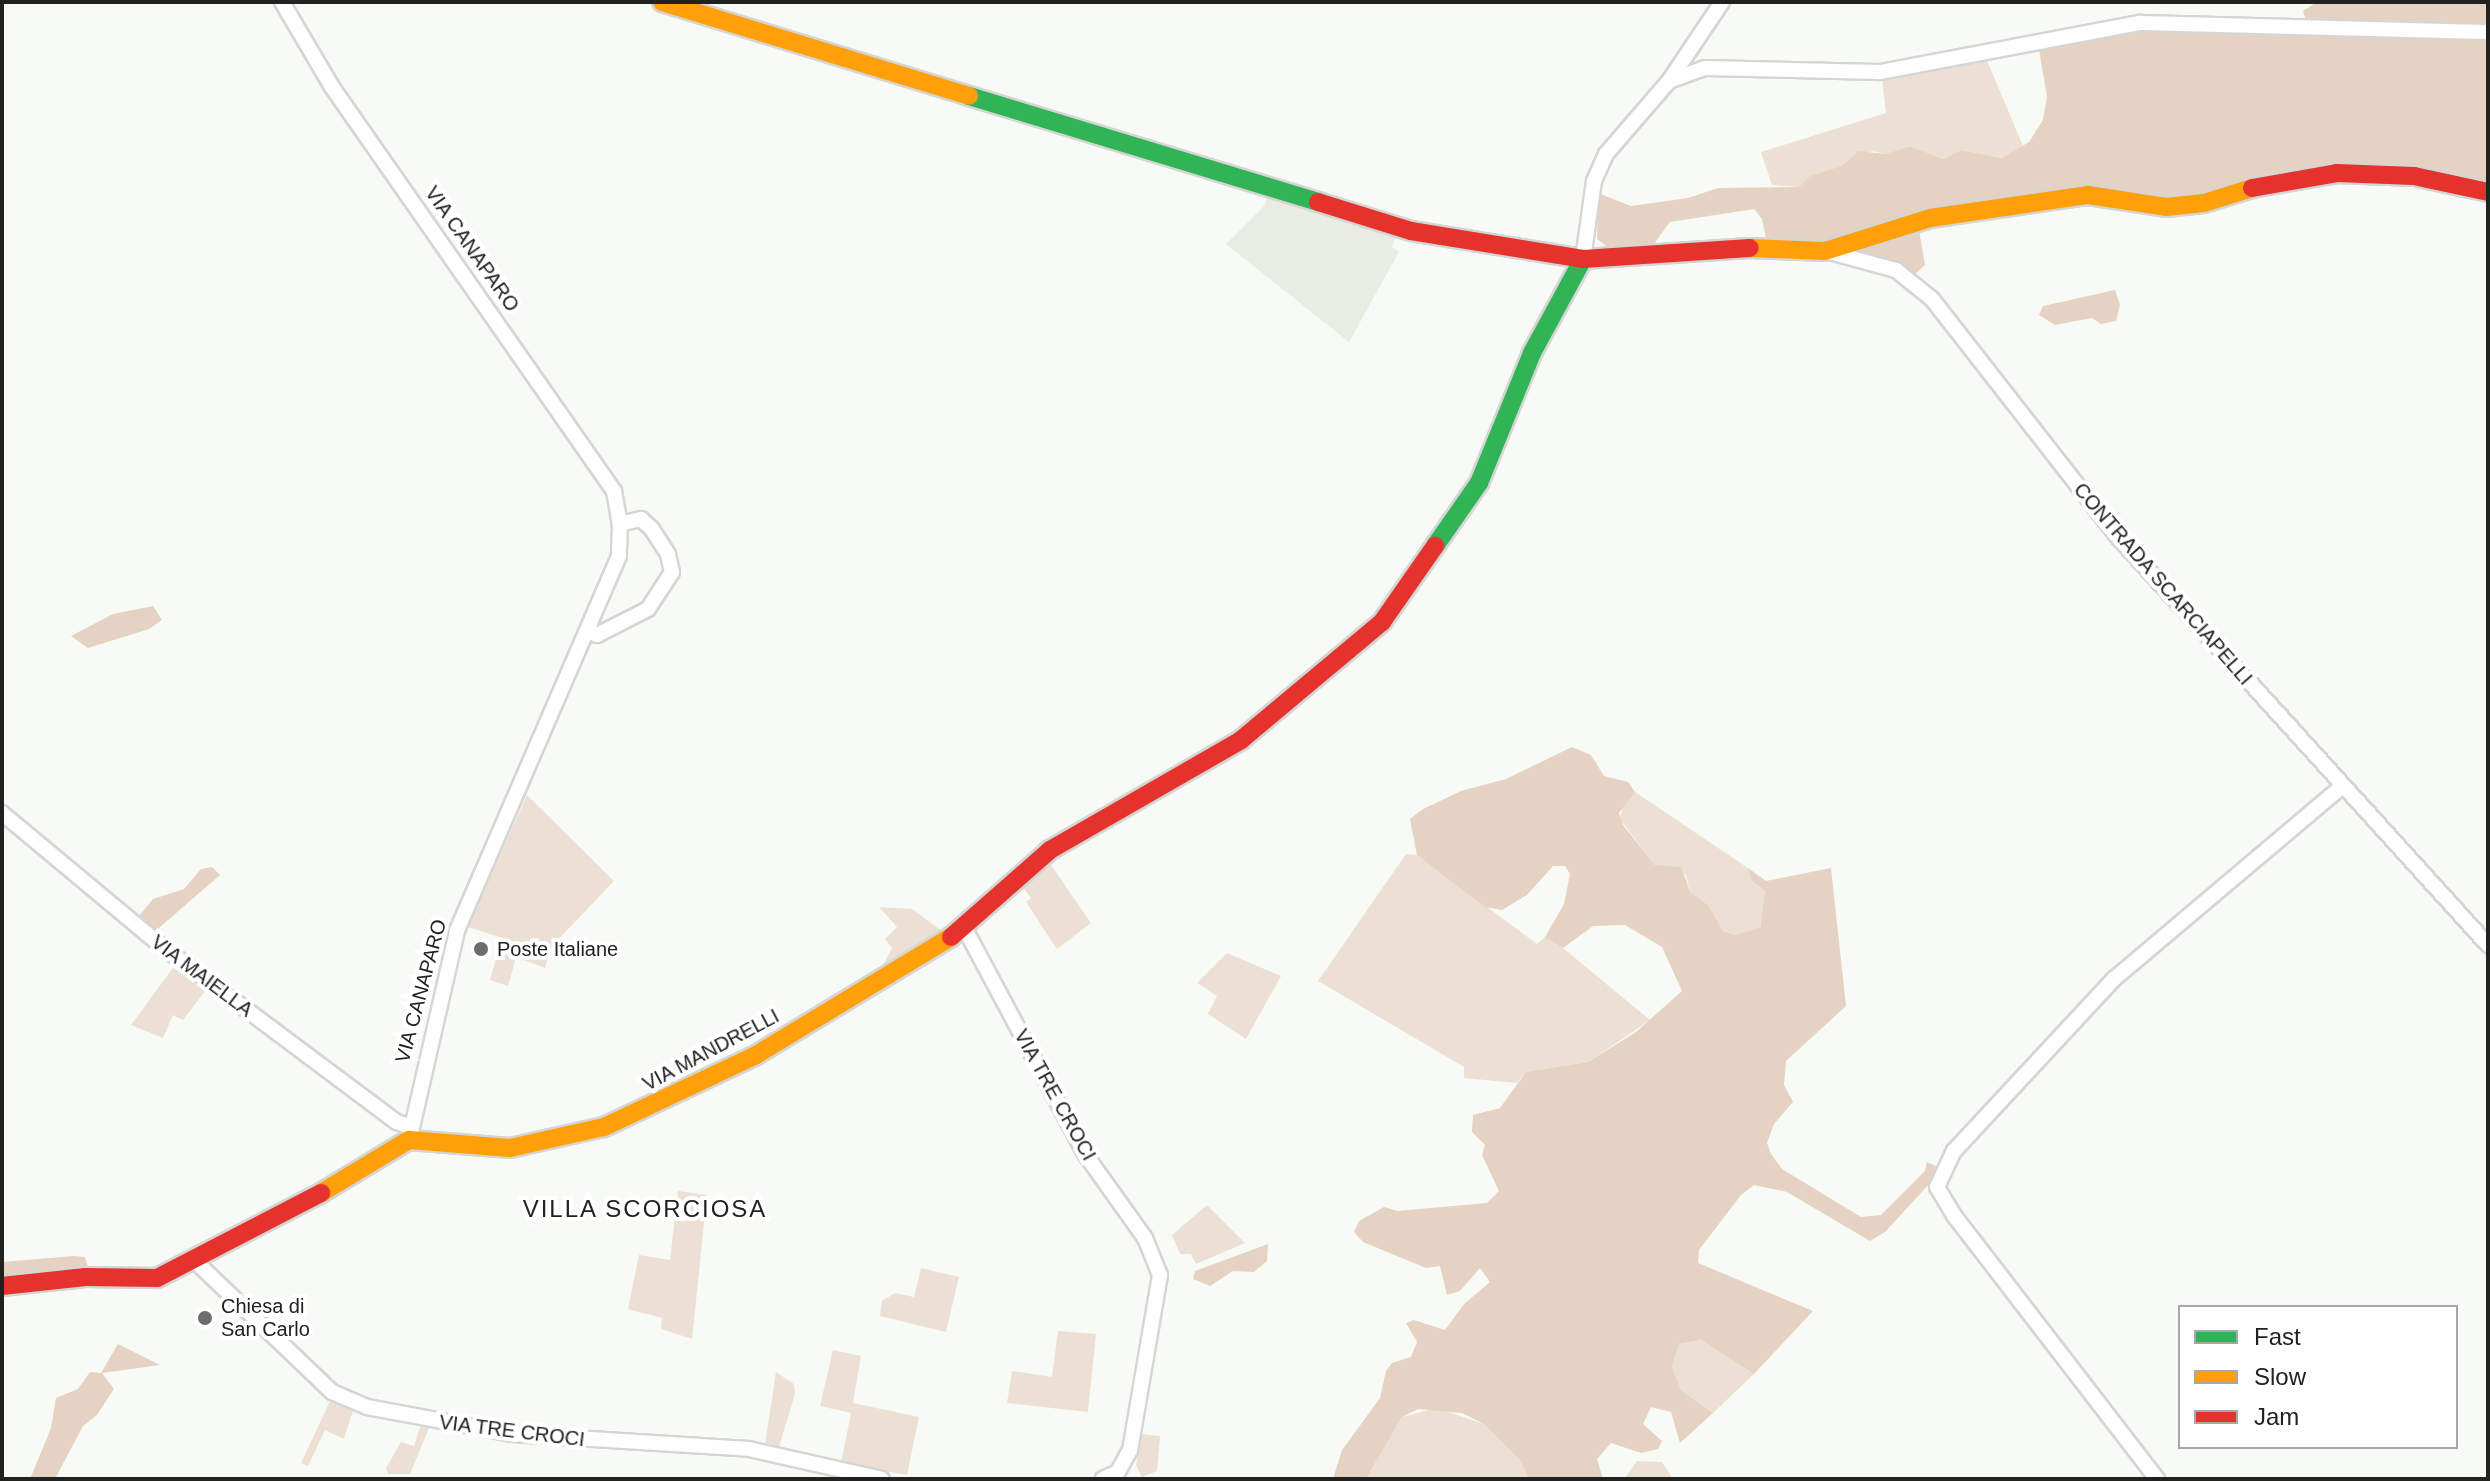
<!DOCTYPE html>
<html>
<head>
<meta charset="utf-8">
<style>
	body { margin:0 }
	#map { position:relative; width:2490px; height:1481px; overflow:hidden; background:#f8faf5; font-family:Arial,sans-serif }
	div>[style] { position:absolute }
	.built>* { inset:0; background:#e9ece2 }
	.green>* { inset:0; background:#ece0d4 }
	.forest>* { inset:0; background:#e5d2c2 }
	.roads { filter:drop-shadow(2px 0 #d5d6d4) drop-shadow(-2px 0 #d5d6d4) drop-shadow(0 2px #d5d6d4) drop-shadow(0 -2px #d5d6d4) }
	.street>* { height:14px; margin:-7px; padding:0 7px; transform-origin:7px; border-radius:7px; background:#fefefe }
	.fast>* { height:18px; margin:-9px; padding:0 9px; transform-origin:9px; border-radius:9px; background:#30b455 }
	.slow>* { height:18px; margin:-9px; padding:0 9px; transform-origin:9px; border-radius:9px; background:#ff9f0a }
	.jam>* { height:18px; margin:-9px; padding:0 9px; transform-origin:9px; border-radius:9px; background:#e5322d }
	.dots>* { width:22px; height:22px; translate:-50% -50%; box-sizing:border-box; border:4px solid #fff; border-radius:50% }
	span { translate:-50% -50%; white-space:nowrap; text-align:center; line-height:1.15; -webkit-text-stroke:8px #fff; paint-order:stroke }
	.street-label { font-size:20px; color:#212220 }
	.poi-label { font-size:20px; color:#212220 }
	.left { translate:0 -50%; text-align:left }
	.quarter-label { font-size:24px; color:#212220; letter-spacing:2px }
	.frame { position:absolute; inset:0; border:4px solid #212220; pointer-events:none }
	.legend { position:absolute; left:2178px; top:1305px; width:280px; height:144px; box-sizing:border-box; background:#fff; border:2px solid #a6a7a6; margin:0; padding:10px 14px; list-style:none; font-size:24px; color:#212220 }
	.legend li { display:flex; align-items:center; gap:16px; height:40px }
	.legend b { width:40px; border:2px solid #a6a7a6 }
</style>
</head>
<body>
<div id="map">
	<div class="built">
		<div style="clip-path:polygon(1268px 193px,1399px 231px,1392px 247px,1399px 252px,1349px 342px,1226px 244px,1265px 205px)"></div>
	</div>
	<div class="green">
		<div style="clip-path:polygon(1986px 58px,2023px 146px,2018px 150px,2002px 158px,1961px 150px,1943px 159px,1910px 146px,1885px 154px,1872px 151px,1800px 187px,1772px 185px,1761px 152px,1886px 113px,1882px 78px)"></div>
		<div style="clip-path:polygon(1635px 792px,1748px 868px,1751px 880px,1765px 891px,1760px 929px,1735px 935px,1723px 931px,1709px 906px,1690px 891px,1686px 875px,1655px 865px,1620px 819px,1624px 802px)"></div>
		<div style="clip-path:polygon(527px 795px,614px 881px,552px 946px,545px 968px,516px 957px,508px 986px,490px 980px,502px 938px,468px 927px)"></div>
		<div style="clip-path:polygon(1406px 854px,1417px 855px,1537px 944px,1545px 937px,1563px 948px,1650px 1020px,1588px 1062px,1526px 1072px,1517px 1083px,1464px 1078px,1464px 1067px,1318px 981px)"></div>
		<div style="clip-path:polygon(1049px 862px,1091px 923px,1057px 949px,1026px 902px,1031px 898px,1021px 885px)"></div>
		<div style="clip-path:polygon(879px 907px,912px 909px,946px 934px,880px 971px,892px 948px,885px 939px,897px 927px)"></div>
		<div style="clip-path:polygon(1227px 953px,1281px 976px,1246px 1039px,1208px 1014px,1217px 996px,1197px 983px)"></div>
		<div style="clip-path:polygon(178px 961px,209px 986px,183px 1020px,173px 1015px,163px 1038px,131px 1025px)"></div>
		<div style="clip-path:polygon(678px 1191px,707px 1195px,692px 1339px,661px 1329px,662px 1318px,628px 1309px,639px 1255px,670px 1260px)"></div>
		<div style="clip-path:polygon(1207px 1205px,1245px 1243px,1196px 1264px,1191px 1254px,1180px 1254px,1172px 1235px)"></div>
		<div style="clip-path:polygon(921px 1268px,959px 1277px,946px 1332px,880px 1316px,882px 1301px,895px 1293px,914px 1297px)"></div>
		<div style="clip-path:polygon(1058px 1331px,1096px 1334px,1088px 1412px,1007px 1403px,1012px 1371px,1052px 1377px)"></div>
		<div style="clip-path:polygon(1701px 1340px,1754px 1374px,1713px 1413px,1681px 1390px,1672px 1367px,1679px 1344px)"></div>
		<div style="clip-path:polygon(833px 1350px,861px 1356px,853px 1403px,919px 1417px,907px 1475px,841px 1463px,851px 1413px,820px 1406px)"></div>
		<div style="clip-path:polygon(776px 1372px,794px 1384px,795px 1394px,779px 1447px,765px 1445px)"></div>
		<div style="clip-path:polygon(331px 1399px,353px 1411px,344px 1439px,325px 1430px,308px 1466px,301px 1463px)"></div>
		<div style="clip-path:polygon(1436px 1408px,1484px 1424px,1519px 1459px,1529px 1479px,1366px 1479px,1402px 1417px)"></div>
		<div style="clip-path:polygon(420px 1427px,429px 1428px,410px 1474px,388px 1474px,386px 1468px,401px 1442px,414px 1446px)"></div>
		<div style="clip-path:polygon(1141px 1434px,1160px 1436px,1157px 1471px,1142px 1477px,1136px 1465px)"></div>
		<div style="clip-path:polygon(1637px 1461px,1662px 1462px,1673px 1479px,1624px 1479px)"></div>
	</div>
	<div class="forest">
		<div style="clip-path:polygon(2317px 2px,2488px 2px,2488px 189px,2402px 172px,2212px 197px,2128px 198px,1917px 218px,1925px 265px,1912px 277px,1881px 258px,1767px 243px,1762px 219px,1754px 209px,1670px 222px,1651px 248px,1609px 248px,1597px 239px,1598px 193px,1631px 206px,1688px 198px,1718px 188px,1799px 187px,1810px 176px,1842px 166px,1858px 151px,1885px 154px,1910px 146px,1943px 159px,1961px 150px,2002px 158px,2029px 142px,2043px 120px,2047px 96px,2039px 50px,2152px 27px,2309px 29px,2303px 11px)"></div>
		<div style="clip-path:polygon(2115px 290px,2120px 305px,2116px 321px,2101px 324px,2092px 318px,2055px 325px,2039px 315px,2043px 306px)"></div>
		<div style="clip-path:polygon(153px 606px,162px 620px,149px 629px,88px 648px,71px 636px,113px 614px)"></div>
		<div style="clip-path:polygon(1572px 747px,1591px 755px,1604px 776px,1628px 782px,1635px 792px,1619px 813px,1623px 825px,1655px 865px,1681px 867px,1690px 891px,1709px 906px,1723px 931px,1735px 935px,1760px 928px,1765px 891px,1751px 880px,1748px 868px,1766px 881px,1831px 868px,1846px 1006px,1786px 1061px,1784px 1085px,1793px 1102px,1774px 1124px,1767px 1143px,1771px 1154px,1782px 1169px,1861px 1217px,1881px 1215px,1925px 1171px,1927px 1162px,1936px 1166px,1931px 1182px,1885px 1232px,1870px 1241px,1787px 1192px,1754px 1185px,1741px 1195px,1699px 1250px,1698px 1263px,1813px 1311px,1754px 1374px,1701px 1340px,1679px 1344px,1672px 1367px,1681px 1390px,1713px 1413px,1680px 1443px,1671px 1412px,1651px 1407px,1643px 1424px,1662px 1441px,1658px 1449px,1641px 1453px,1611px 1443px,1597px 1459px,1603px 1479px,1529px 1479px,1519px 1459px,1484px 1424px,1462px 1413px,1418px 1409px,1402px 1417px,1366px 1479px,1333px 1479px,1342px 1450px,1380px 1398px,1386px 1371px,1392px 1363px,1411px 1357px,1417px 1342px,1406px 1323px,1414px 1320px,1445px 1330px,1464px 1304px,1490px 1282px,1480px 1268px,1460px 1291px,1447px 1295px,1440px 1266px,1426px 1268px,1363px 1242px,1354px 1232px,1359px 1221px,1384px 1207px,1398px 1211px,1487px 1203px,1499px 1191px,1482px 1155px,1485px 1145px,1472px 1132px,1473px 1115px,1500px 1108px,1526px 1072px,1588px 1062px,1636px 1032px,1682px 991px,1662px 947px,1625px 925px,1593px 926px,1563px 948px,1545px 937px,1564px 904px,1570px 874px,1565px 866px,1553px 866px,1527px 895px,1502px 910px,1485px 907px,1417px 855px,1410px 819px,1423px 809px,1461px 791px,1506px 779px)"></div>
		<div style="clip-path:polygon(212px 867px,220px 875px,152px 934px,135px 921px,153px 899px,184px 889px,201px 869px)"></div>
		<div style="clip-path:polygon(1268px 1244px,1267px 1261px,1254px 1272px,1233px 1271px,1210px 1286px,1193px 1279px,1195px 1271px)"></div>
		<div style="clip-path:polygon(74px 1256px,85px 1257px,88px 1267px,2px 1282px,2px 1262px)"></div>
		<div style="clip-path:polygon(118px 1344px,160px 1365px,102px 1373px,114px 1389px,97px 1415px,83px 1426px,55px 1479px,30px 1479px,51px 1428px,56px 1398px,78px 1389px,90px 1372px,101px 1373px)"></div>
	</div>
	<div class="roads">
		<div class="street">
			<div style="left:282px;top:2px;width:99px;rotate:59.5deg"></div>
			<div style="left:332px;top:87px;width:493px;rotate:55.1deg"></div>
			<div style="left:614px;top:491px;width:34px;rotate:80deg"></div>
			<div style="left:620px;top:524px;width:32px;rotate:92deg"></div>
			<div style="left:619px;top:556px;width:408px;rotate:113.4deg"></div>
			<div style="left:457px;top:931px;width:214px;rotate:102.9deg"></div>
			<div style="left:1669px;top:81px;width:38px;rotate:-20deg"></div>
			<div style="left:1705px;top:68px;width:175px;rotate:1.3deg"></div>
			<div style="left:1880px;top:72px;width:265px;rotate:-10.7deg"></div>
			<div style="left:2140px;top:23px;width:348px;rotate:1.5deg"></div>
			<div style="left:1826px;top:251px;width:73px;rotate:15.2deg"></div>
			<div style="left:1896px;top:270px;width:46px;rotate:38.9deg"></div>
			<div style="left:1932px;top:299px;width:301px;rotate:52deg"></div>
			<div style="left:2117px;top:536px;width:552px;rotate:47.79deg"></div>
			<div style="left:1583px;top:259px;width:79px;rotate:-82deg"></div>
			<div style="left:1594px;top:181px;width:30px;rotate:-66deg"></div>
			<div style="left:1606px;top:154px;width:96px;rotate:-49.2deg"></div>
			<div style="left:1669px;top:81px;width:95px;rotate:-56.1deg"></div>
			<div style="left:587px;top:631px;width:11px;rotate:22deg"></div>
			<div style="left:597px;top:635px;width:57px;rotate:-27deg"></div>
			<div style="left:648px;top:609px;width:44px;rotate:-57deg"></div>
			<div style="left:672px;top:572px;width:18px;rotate:-103deg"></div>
			<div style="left:668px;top:554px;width:30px;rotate:-123deg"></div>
			<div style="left:652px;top:529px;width:15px;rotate:-138deg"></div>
			<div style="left:641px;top:519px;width:22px;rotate:167deg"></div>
			<div style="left:2px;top:813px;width:211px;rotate:39.8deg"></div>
			<div style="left:164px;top:948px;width:291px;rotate:36.8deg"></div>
			<div style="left:397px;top:1122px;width:15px;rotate:20deg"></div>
			<div style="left:965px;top:929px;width:255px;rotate:61.9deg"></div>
			<div style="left:1085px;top:1154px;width:103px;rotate:54.5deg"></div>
			<div style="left:1145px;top:1238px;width:40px;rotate:68deg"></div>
			<div style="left:1160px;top:1275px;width:178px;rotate:99.7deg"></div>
			<div style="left:1130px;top:1450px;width:25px;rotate:119deg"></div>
			<div style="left:1118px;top:1472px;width:17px;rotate:155deg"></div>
			<div style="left:196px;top:1262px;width:188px;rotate:43.7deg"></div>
			<div style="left:332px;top:1392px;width:38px;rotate:23deg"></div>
			<div style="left:367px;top:1407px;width:147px;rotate:10.5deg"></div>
			<div style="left:512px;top:1434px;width:237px;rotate:3.6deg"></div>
			<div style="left:749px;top:1449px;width:136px;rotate:12.7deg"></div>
			<div style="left:2157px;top:1479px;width:331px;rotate:-127.6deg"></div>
			<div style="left:1955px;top:1217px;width:35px;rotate:-121deg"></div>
			<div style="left:1937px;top:1187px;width:40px;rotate:-65deg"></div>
			<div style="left:1954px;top:1151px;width:235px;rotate:-47.1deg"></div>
			<div style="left:2114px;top:979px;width:297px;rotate:-40.2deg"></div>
		</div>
		<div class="fast">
			<div style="left:969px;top:96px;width:365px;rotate:16.9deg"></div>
			<div style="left:1435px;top:546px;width:77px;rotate:-55.1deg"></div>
			<div style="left:1479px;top:483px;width:140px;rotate:-67.8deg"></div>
			<div style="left:1532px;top:353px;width:107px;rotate:-61.5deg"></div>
		</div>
		<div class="slow">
			<div style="left:662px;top:2px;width:321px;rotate:17deg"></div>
			<div style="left:1750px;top:248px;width:75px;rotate:2.3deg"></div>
			<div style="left:1825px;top:251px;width:110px;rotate:-17.4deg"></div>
			<div style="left:1930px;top:218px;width:160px;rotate:-8.3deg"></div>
			<div style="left:2088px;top:195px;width:79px;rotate:8.7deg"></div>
			<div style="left:2166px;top:207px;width:38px;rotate:-6deg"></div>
			<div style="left:2204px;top:203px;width:50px;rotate:-17.4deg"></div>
			<div style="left:321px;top:1193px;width:103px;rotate:-31.1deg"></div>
			<div style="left:409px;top:1140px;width:101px;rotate:4.5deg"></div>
			<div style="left:510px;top:1148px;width:96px;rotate:-12.6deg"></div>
			<div style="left:604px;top:1127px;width:168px;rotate:-25.3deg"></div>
			<div style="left:756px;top:1055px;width:228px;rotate:-31.2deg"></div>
		</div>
		<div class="jam">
			<div style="left:2252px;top:188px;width:86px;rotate:-10deg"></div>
			<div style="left:2337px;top:173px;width:77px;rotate:2.2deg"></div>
			<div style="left:2414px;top:176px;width:76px;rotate:12.2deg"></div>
			<div style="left:1318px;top:202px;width:97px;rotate:17.3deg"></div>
			<div style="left:1411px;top:231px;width:174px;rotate:9.2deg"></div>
			<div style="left:1583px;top:259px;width:167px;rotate:-3.8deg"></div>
			<div style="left:951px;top:937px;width:132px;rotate:-41.3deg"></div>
			<div style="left:1050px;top:850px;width:220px;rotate:-29.9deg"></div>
			<div style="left:1241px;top:740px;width:184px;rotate:-39.9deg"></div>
			<div style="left:1382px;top:622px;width:93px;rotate:-55.1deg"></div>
			<div style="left:2px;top:1286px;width:84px;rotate:-6.1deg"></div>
			<div style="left:86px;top:1277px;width:71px;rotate:0.8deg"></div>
			<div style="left:157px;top:1278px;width:185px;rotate:-27.4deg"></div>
		</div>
	</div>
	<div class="dots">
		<div style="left:481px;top:949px;background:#6c6e6b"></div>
		<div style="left:205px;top:1318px;background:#6c6e6b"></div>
	</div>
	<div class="street-label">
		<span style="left:472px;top:249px;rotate:55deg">VIA CANAPARO</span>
		<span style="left:2163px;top:584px;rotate:49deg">CONTRADA SCARCIAPELLI</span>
		<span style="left:202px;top:976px;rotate:37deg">VIA MAIELLA</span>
		<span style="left:421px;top:991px;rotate:-75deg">VIA CANAPARO</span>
		<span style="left:711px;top:1050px;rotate:-28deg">VIA MANDRELLI</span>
		<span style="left:1055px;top:1095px;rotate:61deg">VIA TRE CROCI</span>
		<span style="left:512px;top:1431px;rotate:7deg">VIA TRE CROCI</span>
	</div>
	<div class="poi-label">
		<span class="left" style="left:497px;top:949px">Poste Italiane</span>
		<span class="left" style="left:221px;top:1318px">Chiesa di<br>San Carlo</span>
	</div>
	<div class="quarter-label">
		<span style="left:645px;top:1209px">VILLA SCORCIOSA</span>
	</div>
	<div class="frame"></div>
	<ul class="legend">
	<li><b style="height:10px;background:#30b455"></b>Fast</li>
	<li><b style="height:10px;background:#ff9f0a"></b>Slow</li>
	<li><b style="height:10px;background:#e5322d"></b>Jam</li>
	</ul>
</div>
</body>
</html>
